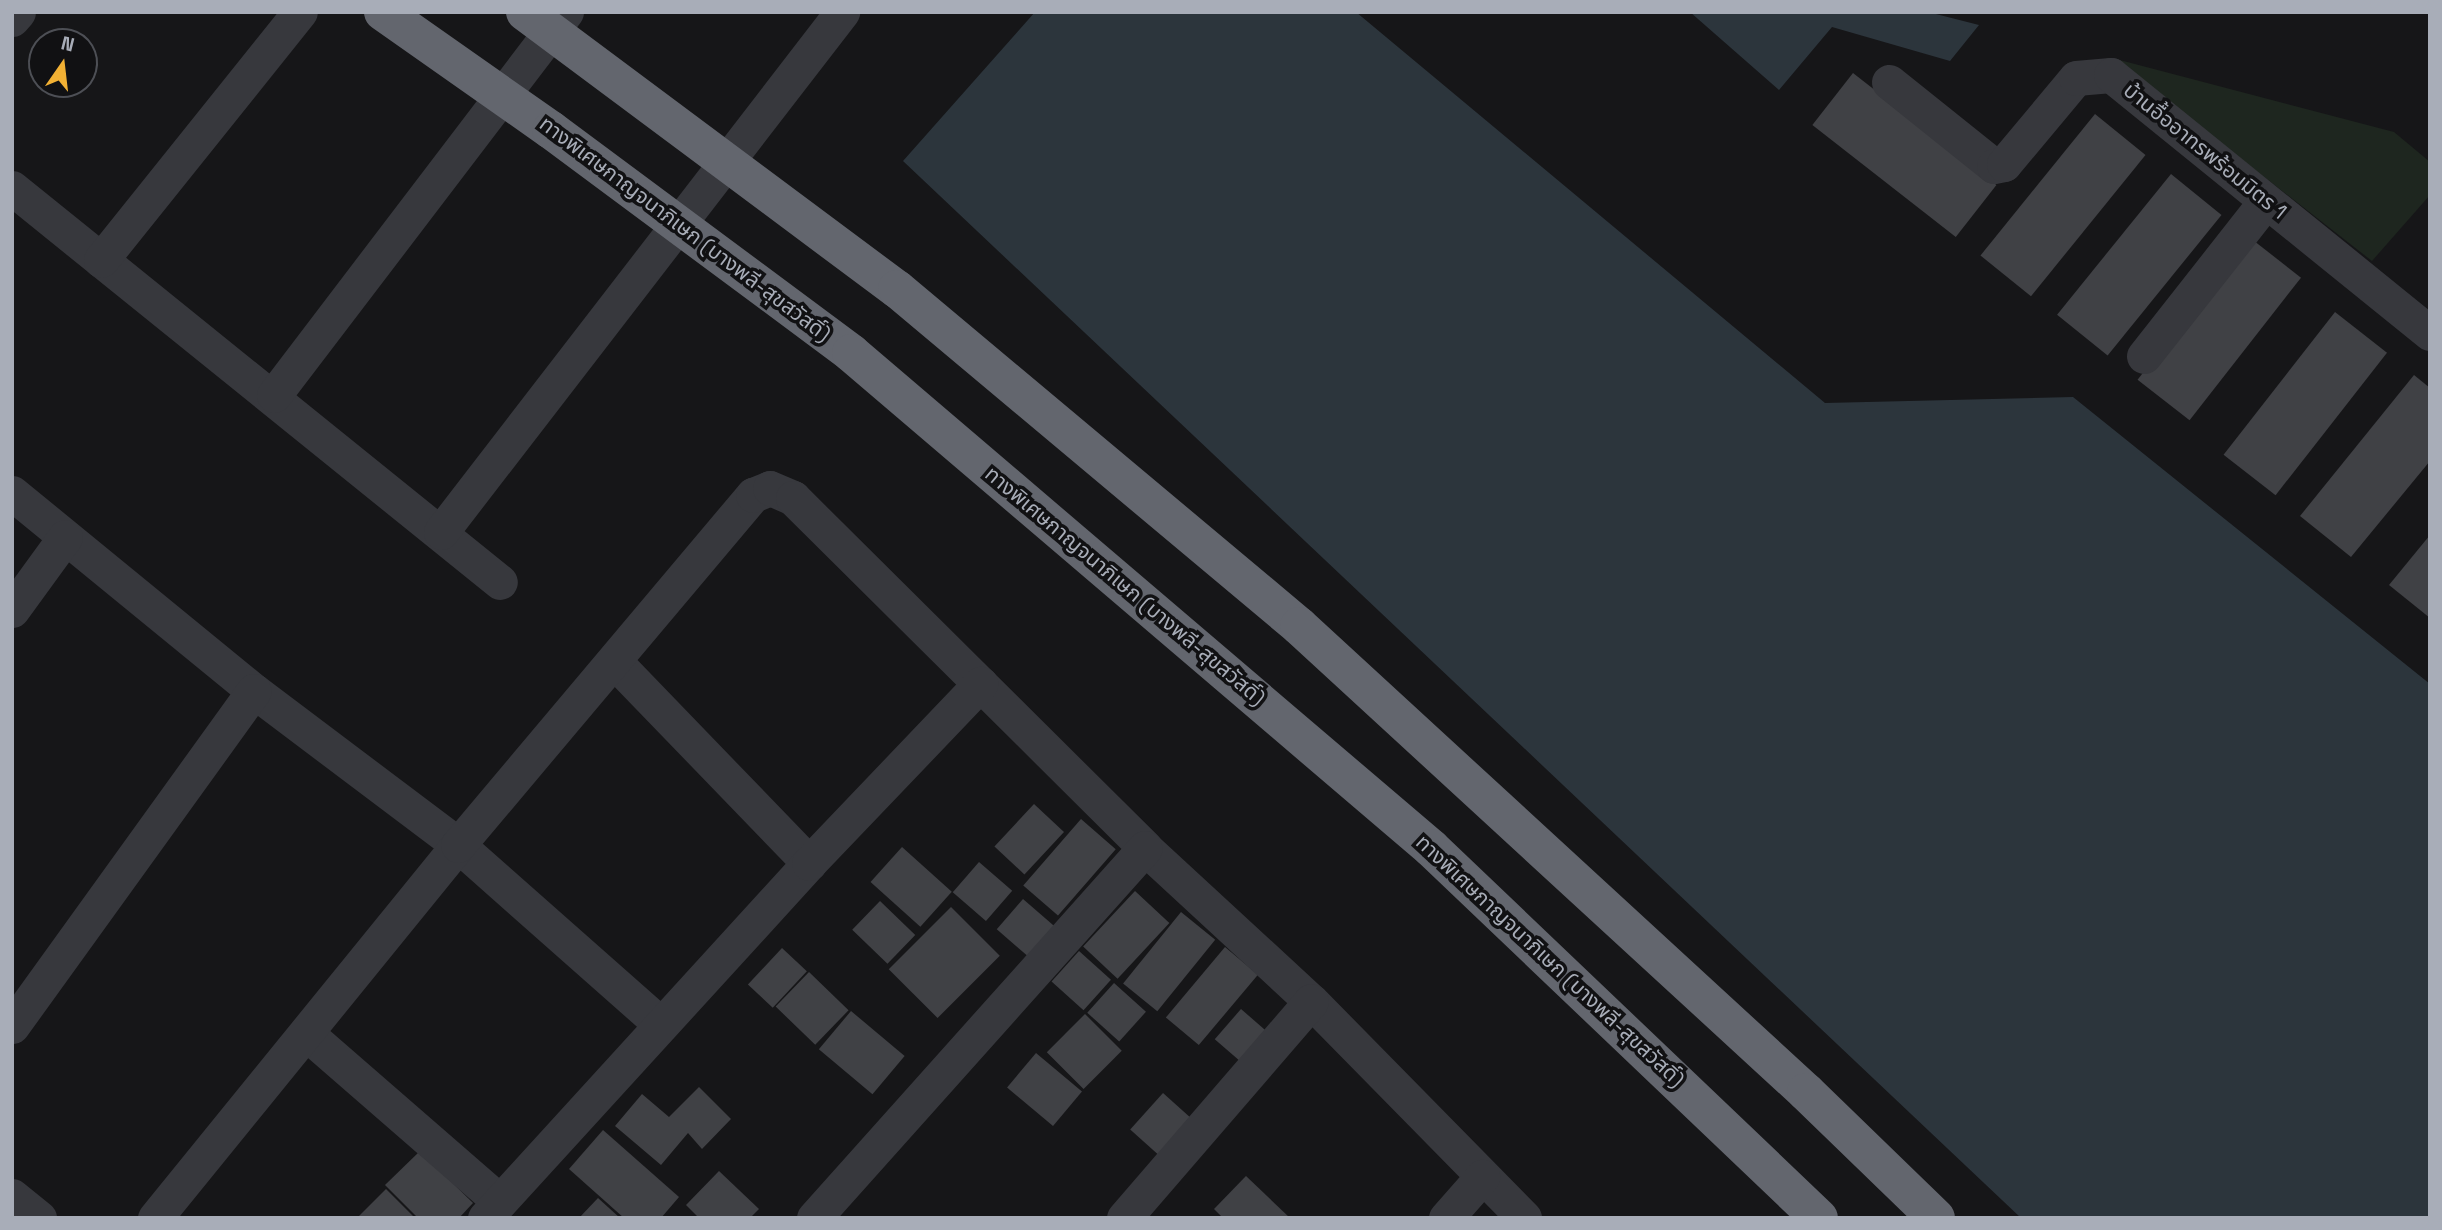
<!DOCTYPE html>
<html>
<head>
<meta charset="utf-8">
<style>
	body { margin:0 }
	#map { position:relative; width:2442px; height:1230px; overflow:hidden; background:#161618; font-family:"Space Grotesk","Noto Sans Thai",sans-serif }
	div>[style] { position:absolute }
	.green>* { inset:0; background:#1e261f }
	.water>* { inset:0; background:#2c353c }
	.building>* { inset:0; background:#404145; transform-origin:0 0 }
	.minor>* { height:35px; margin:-17.5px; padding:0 17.5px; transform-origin:17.5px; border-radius:17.5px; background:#37383d }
	.motorway-bridge>* { height:38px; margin:-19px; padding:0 19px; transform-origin:19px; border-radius:19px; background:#63666e }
	span { translate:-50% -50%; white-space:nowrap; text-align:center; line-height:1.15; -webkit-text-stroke:7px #111113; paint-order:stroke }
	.street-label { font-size:21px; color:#a8adb8 }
	.frame { position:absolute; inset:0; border:14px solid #a8adb8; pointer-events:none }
	.north { position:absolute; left:28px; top:28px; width:70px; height:70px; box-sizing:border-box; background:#111113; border:2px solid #4d4f55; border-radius:50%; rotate:14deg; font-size:19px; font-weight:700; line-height:28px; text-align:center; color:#a8adb8 }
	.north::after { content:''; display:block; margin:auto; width:24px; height:32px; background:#f2b134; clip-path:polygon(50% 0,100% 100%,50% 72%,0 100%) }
</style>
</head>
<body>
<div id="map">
	<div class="green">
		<div style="clip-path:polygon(2112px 58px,2394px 132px,2430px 162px,2430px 195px,2372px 261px)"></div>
	</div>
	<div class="water">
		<div style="clip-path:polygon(1035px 12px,1356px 12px,1825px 403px,2073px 397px,2430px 684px,2430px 1218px,2021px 1218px,903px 161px)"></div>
		<div style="clip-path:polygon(1690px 12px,1928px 12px,1979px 25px,1950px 61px,1832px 27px,1779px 90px)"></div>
	</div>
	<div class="building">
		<div style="left:1853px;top:73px;width:182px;height:66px;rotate:38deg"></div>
		<div style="left:2095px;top:114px;width:65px;height:182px;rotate:39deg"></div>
		<div style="left:2171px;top:174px;width:65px;height:181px;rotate:39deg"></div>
		<div style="left:2249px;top:237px;width:66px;height:181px;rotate:38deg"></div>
		<div style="left:2335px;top:312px;width:66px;height:181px;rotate:38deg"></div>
		<div style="clip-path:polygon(2414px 375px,2430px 388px,2430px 461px,2351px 557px,2300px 516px)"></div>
		<div style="clip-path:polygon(2430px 535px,2430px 618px,2389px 585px)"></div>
		<div style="left:1034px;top:804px;width:41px;height:58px;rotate:43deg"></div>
		<div style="left:1081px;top:819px;width:46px;height:88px;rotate:41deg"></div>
		<div style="left:902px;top:847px;width:67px;height:47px;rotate:42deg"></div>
		<div style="left:979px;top:862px;width:44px;height:40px;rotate:41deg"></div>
		<div style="left:1135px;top:891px;width:47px;height:76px;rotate:43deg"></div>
		<div style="left:1023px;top:899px;width:44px;height:40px;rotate:41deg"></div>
		<div style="left:880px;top:901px;width:49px;height:40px;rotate:44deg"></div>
		<div style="left:951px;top:907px;width:69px;height:88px;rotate:45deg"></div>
		<div style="left:1181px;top:912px;width:44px;height:92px;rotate:39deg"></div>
		<div style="left:1225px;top:947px;width:43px;height:92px;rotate:40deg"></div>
		<div style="left:782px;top:948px;width:34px;height:50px;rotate:43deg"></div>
		<div style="left:1079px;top:951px;width:43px;height:41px;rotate:42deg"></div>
		<div style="left:809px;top:972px;width:55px;height:48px;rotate:44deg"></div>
		<div style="left:1114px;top:983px;width:43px;height:40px;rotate:42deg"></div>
		<div style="left:1241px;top:1009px;width:44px;height:40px;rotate:41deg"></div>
		<div style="left:851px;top:1011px;width:70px;height:50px;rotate:40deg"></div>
		<div style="left:1085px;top:1014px;width:52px;height:54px;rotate:45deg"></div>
		<div style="left:1036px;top:1053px;width:60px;height:45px;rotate:40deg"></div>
		<div style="clip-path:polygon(699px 1087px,731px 1119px,702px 1149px,688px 1133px,661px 1165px,615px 1126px,642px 1094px,669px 1117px)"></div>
		<div style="left:1163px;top:1093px;width:48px;height:49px;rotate:42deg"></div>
		<div style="clip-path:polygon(603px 1130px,679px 1197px,661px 1218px,624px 1218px,569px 1169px)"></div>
		<div style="clip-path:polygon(420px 1151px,473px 1203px,459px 1218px,418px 1218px,385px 1185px)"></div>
		<div style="clip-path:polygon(719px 1171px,759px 1209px,750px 1218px,699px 1218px,686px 1205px)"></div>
		<div style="clip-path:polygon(1246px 1176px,1290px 1218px,1223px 1218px,1214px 1209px)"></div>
		<div style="clip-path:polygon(386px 1189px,415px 1218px,357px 1218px)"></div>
		<div style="clip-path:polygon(598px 1198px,620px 1218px,579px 1218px)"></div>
	</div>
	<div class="minor">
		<div style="left:12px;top:19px;width:9px;rotate:-49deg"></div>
		<div style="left:1889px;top:82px;width:134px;rotate:38.7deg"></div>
		<div style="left:1994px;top:166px;width:10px;rotate:-11deg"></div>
		<div style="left:2004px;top:164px;width:112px;rotate:-50.1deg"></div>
		<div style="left:2076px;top:78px;width:35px;rotate:-5deg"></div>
		<div style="left:2111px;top:75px;width:410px;rotate:39deg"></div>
		<div style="left:12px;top:188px;width:627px;rotate:38.92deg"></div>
		<div style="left:101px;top:260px;width:318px;rotate:-51.3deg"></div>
		<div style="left:2144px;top:356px;width:197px;rotate:-51.8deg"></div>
		<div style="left:274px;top:395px;width:482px;rotate:-52.7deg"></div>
		<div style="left:12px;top:493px;width:313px;rotate:39.3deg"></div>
		<div style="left:254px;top:691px;width:256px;rotate:37deg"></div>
		<div style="left:458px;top:845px;width:270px;rotate:41.5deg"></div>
		<div style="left:441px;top:532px;width:657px;rotate:-52.36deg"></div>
		<div style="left:12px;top:610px;width:90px;rotate:-54deg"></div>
		<div style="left:614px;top:661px;width:281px;rotate:46deg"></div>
		<div style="left:12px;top:1026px;width:413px;rotate:-54.2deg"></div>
		<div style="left:306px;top:1033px;width:256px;rotate:41deg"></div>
		<div style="left:12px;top:1196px;width:35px;rotate:39deg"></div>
		<div style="left:155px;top:1218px;width:481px;rotate:-50.9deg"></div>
		<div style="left:458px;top:845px;width:458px;rotate:-49.9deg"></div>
		<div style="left:753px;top:495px;width:18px;rotate:-22deg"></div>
		<div style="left:770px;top:488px;width:25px;rotate:23deg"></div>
		<div style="left:793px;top:498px;width:496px;rotate:44.8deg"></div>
		<div style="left:1145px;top:848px;width:226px;rotate:42.7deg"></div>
		<div style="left:1311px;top:1001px;width:304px;rotate:45.5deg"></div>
		<div style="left:485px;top:1218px;width:481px;rotate:-47.6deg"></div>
		<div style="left:809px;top:863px;width:248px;rotate:-46.3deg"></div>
		<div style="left:814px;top:1218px;width:496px;rotate:-48.2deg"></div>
		<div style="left:1124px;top:1218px;width:286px;rotate:-49.2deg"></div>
		<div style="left:1446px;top:1218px;width:55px;rotate:-48.7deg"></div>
	</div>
	<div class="motorway-bridge">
		<div style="left:383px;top:12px;width:205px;rotate:35.1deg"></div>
		<div style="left:551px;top:130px;width:374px;rotate:36.6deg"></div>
		<div style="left:851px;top:353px;width:763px;rotate:40.48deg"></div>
		<div style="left:1431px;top:848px;width:536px;rotate:43.64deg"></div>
		<div style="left:525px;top:12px;width:464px;rotate:36.7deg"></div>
		<div style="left:897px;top:289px;width:525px;rotate:39.97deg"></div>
		<div style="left:1299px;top:626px;width:689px;rotate:42.59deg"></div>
		<div style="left:1806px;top:1092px;width:181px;rotate:44.1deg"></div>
	</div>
	<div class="street-label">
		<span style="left:2205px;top:151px;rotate:39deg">บ้านอื้ออาทรพร้อมมิตร 1</span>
		<span style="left:685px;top:229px;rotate:37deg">ทางพิเศษกาญจนาภิเษก (บางพลี-สุขสวัสดิ์)</span>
		<span style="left:1125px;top:586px;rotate:40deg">ทางพิเศษกาญจนาภิเษก (บางพลี-สุขสวัสดิ์)</span>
		<span style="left:1550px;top:961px;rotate:43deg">ทางพิเศษกาญจนาภิเษก (บางพลี-สุขสวัสดิ์)</span>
	</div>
	<div class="frame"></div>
	<div class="north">N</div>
</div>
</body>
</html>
